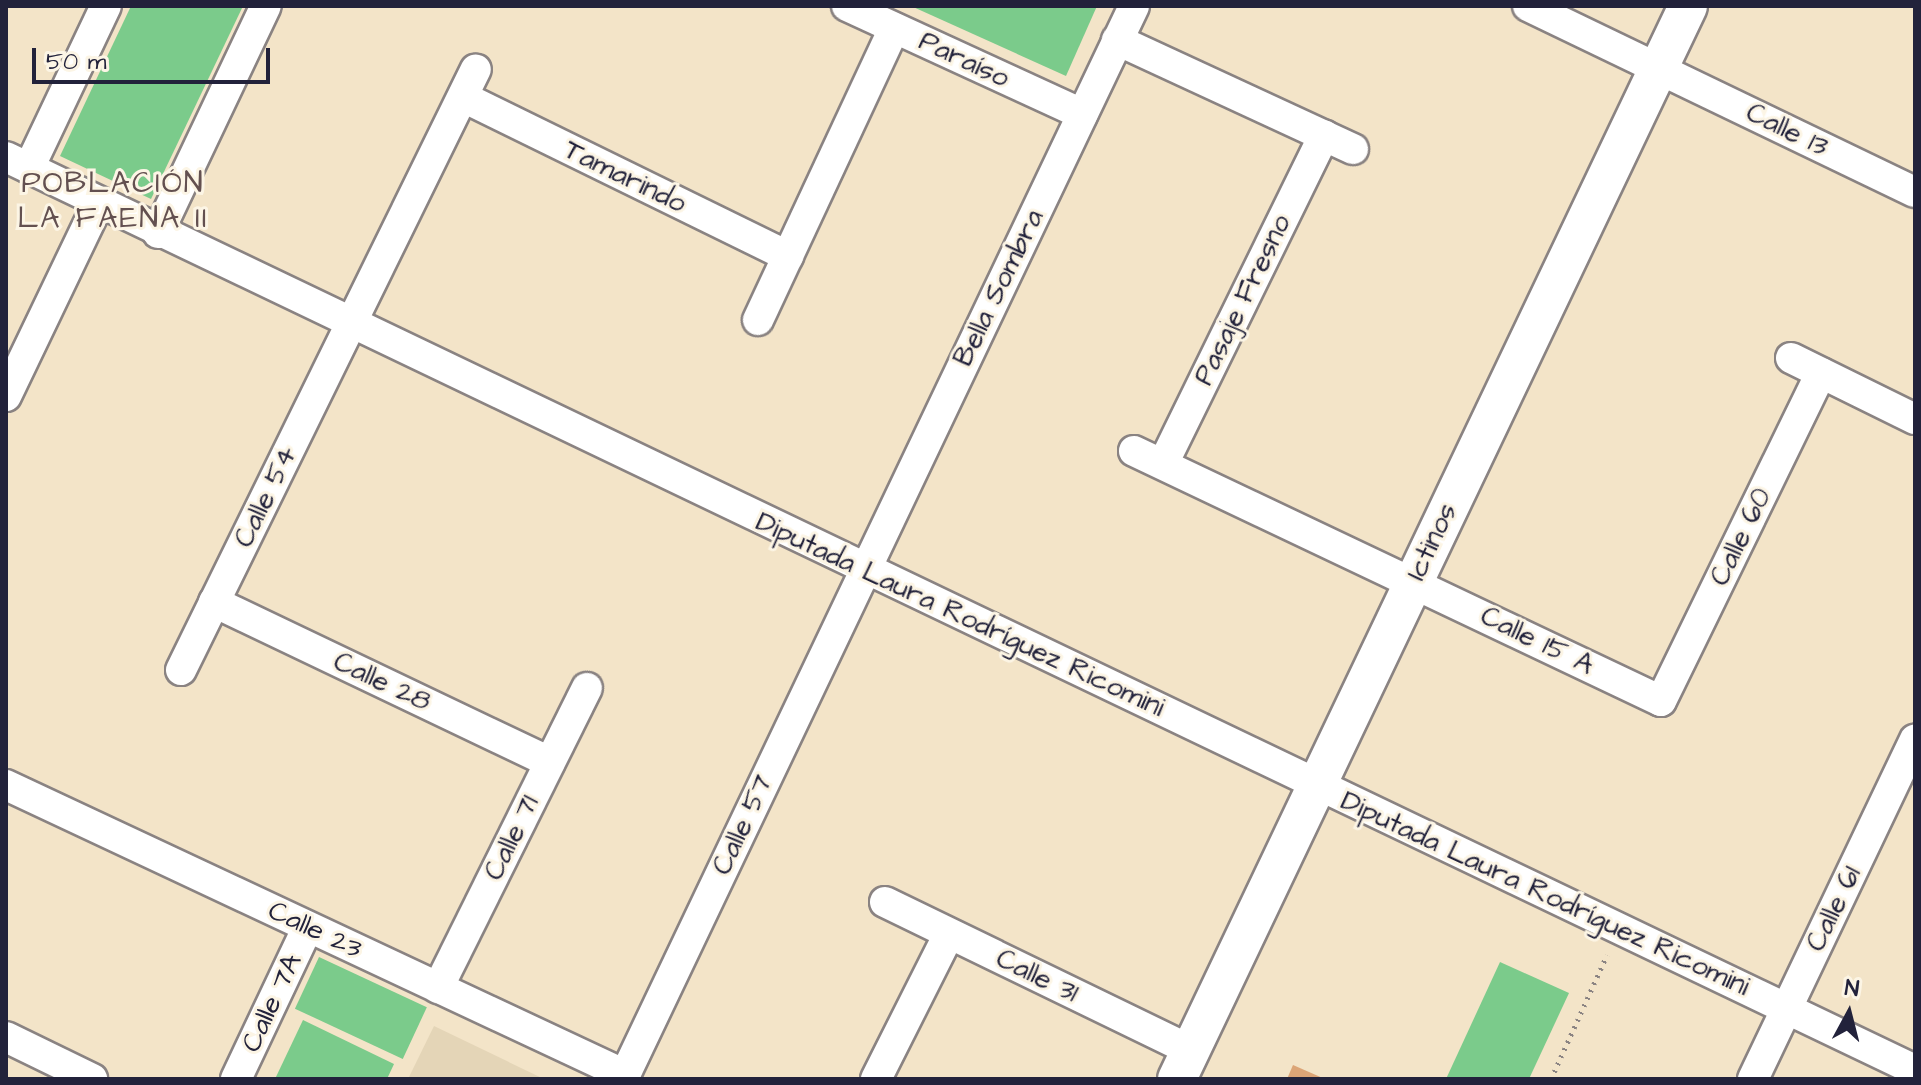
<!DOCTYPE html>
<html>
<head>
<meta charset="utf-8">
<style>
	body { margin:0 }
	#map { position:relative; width:1921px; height:1085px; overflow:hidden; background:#f3e4c8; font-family:"Architects Daughter",sans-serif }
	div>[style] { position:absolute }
	.built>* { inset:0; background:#e4d5b7 }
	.green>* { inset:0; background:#7bcb8b; transform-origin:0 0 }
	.building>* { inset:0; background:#dca577 }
	.path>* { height:5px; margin-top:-2.5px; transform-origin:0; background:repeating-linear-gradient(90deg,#8a8382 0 2px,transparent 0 8px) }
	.roads { filter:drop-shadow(2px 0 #8a8382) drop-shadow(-2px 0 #8a8382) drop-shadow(0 2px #8a8382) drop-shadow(0 -2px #8a8382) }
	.minor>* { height:30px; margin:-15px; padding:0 15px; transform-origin:15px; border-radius:15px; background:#fff }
	.tertiary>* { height:38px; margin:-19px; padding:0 19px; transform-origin:19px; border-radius:19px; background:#fff }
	span { translate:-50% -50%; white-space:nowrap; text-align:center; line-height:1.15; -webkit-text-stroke:6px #fcf5e5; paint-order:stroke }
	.street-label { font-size:28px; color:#22223b }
	.neighbourhood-label { font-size:30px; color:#635050; letter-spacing:2px }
	.frame { position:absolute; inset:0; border:8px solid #22223b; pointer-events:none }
	.north { position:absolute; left:1809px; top:973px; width:80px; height:80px; -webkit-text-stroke:6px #fcf5e5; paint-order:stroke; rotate:7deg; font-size:22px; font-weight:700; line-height:32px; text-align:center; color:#22223b }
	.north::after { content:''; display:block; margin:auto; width:28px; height:36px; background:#22223b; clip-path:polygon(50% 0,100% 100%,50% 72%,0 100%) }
	.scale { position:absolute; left:32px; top:48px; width:238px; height:36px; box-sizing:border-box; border:4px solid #22223b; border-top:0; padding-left:10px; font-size:24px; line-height:28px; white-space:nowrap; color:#22223b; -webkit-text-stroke:6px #fcf5e5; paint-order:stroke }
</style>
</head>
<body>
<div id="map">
	<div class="built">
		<div style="clip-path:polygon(434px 1026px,544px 1079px,408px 1079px)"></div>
	</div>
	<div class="green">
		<div style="clip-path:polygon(131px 6px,243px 6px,151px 199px,60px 156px)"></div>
		<div style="clip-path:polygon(911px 6px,1097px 6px,1066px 76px)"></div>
		<div style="left:319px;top:957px;width:119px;height:57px;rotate:25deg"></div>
		<div style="clip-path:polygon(1500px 962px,1569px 993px,1529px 1079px,1446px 1079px)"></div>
		<div style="clip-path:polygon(303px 1020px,394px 1064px,387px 1079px,275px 1079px)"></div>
	</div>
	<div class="building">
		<div style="clip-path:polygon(1293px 1065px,1325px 1079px,1287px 1079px)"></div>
	</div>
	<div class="path">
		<div style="left:1551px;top:1079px;width:136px;rotate:-65.7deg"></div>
	</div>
	<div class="roads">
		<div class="minor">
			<div style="left:847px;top:6px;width:259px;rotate:24.7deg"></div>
			<div style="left:1528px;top:6px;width:429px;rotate:25.7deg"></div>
			<div style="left:1117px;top:40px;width:260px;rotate:24.8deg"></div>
			<div style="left:463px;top:97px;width:362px;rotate:26.1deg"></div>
			<div style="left:6px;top:157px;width:2116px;rotate:25.56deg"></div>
			<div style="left:29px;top:168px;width:179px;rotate:-64.6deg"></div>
			<div style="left:158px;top:233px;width:251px;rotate:-64.6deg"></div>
			<div style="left:758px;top:320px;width:322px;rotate:-65deg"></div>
			<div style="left:1791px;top:358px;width:138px;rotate:26.2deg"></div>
			<div style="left:6px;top:396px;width:213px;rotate:-64.4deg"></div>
			<div style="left:1134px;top:451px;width:583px;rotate:25.38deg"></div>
			<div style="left:1661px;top:701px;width:365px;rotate:-64deg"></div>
			<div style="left:1163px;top:464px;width:366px;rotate:-63.9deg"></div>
			<div style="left:214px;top:602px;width:372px;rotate:25.5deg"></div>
			<div style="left:181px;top:670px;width:669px;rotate:-63.86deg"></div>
			<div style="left:6px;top:785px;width:684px;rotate:25.1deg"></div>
			<div style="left:885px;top:902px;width:339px;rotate:25.9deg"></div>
			<div style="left:438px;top:988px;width:335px;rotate:-63.6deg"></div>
			<div style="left:6px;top:1037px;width:96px;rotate:26deg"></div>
			<div style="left:236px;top:1079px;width:168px;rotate:-64.7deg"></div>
			<div style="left:623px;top:1079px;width:1188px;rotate:-64.53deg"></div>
			<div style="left:876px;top:1079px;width:162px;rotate:-63.3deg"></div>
			<div style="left:1753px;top:1079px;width:376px;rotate:-64.5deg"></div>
		</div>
		<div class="tertiary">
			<div style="left:1177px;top:1079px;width:1188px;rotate:-64.53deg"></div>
		</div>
	</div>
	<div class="street-label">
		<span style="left:964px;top:60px;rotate:25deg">Paraíso</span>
		<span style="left:1787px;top:130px;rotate:26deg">Calle 13</span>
		<span style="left:625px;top:177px;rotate:26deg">Tamarindo</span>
		<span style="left:999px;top:288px;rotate:-64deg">Bella Sombra</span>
		<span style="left:1243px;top:300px;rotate:-64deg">Pasaje Fresno</span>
		<span style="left:266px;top:497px;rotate:-64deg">Calle 54</span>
		<span style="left:1741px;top:537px;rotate:-64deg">Calle 60</span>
		<span style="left:1432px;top:542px;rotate:-65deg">Ictinos</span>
		<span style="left:960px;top:615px;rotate:25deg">Diputada Laura Rodríguez Ricomini</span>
		<span style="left:1537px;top:641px;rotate:26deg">Calle 15 A</span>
		<span style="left:382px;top:682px;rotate:25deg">Calle 28</span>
		<span style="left:743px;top:825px;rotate:-65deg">Calle 57</span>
		<span style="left:512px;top:838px;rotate:-64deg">Calle 71</span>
		<span style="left:1545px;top:894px;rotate:25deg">Diputada Laura Rodríguez Ricomini</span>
		<span style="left:1834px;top:909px;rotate:-64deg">Calle 61</span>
		<span style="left:315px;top:930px;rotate:25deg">Calle 23</span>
		<span style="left:1037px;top:976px;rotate:26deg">Calle 31</span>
		<span style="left:272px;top:1003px;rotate:-65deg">Calle 7A</span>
	</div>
	<div class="neighbourhood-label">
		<span style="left:113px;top:200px">POBLACIÓN<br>LA FAENA II</span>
	</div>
	<div class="frame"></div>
	<div class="north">N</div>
	<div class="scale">50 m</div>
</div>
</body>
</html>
